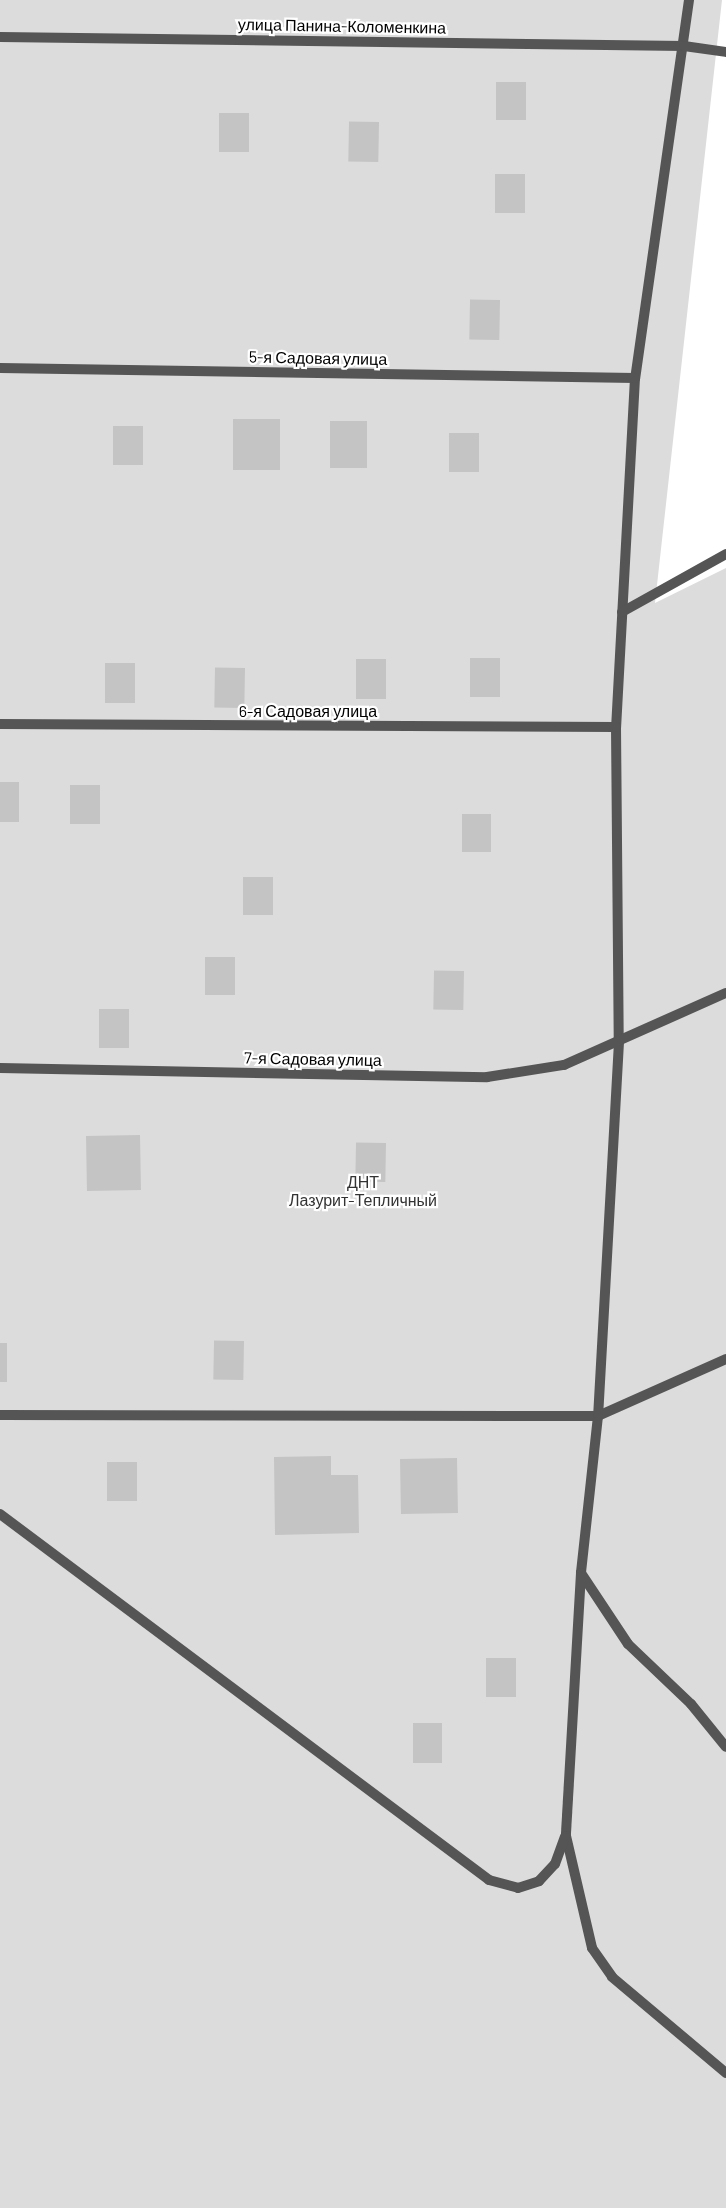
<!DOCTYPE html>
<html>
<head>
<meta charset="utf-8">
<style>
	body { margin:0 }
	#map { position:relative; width:726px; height:2208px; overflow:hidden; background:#fff; font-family:Barlow,sans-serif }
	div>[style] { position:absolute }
	.green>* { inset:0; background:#dcdcdc }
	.building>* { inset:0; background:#c4c4c4; transform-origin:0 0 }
	.street>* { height:10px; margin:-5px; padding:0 5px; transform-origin:5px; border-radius:5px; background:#555 }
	span { translate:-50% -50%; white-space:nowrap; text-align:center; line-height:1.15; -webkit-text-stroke:4.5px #fff; paint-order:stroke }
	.street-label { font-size:16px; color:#000 }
	.park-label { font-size:16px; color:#333 }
</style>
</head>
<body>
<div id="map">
	<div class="green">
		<div style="clip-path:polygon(0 0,722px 0,655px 603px,726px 568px,726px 2208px,0 2208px)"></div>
	</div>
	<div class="building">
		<div style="left:496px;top:82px;width:30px;height:38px"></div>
		<div style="left:219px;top:113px;width:30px;height:39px"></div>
		<div style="left:379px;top:122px;width:40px;height:30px;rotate:91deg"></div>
		<div style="left:495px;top:174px;width:30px;height:39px"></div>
		<div style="left:500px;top:300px;width:40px;height:30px;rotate:91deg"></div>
		<div style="left:233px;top:419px;width:47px;height:51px"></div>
		<div style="left:330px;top:421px;width:37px;height:47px"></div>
		<div style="left:113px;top:426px;width:30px;height:39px"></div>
		<div style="left:449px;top:433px;width:30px;height:39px"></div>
		<div style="left:470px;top:658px;width:30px;height:39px"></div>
		<div style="left:386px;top:659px;width:40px;height:30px;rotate:90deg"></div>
		<div style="left:135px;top:663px;width:40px;height:30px;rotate:90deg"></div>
		<div style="left:245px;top:668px;width:40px;height:30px;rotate:91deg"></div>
		<div style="left:19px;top:782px;width:40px;height:19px;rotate:90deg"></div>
		<div style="left:70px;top:785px;width:30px;height:39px"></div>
		<div style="left:462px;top:814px;width:29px;height:38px"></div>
		<div style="left:243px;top:877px;width:30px;height:38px"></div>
		<div style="left:205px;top:957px;width:30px;height:38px"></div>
		<div style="left:464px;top:971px;width:39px;height:30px;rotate:91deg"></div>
		<div style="left:99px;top:1009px;width:30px;height:39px"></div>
		<div style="left:140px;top:1135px;width:55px;height:54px;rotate:89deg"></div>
		<div style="left:386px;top:1143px;width:39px;height:30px;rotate:91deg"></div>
		<div style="left:244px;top:1341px;width:39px;height:30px;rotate:91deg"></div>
		<div style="left:0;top:1343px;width:7px;height:39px"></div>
		<div style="clip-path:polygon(331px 1456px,331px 1475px,358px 1475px,359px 1533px,275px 1535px,274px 1457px)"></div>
		<div style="left:457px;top:1458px;width:55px;height:57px;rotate:89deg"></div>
		<div style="left:107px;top:1462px;width:30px;height:39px"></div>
		<div style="left:486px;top:1658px;width:30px;height:39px"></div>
		<div style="left:442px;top:1723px;width:40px;height:29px;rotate:90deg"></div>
	</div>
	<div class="street">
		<div style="left:689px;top:0;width:382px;rotate:98.1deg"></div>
		<div style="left:635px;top:378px;width:350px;rotate:93.1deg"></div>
		<div style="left:616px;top:727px;width:315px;rotate:89.5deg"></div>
		<div style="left:619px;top:1042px;width:375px;rotate:93.2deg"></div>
		<div style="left:598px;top:1416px;width:158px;rotate:96.2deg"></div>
		<div style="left:581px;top:1573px;width:263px;rotate:93.3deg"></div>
		<div style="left:566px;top:1836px;width:115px;rotate:76.9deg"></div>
		<div style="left:592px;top:1948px;width:35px;rotate:55deg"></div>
		<div style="left:612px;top:1977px;width:149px;rotate:40.1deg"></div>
		<div style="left:0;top:37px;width:684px;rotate:0.75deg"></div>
		<div style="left:684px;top:46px;width:42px;rotate:8.1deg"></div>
		<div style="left:0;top:368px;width:635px;rotate:0.9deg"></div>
		<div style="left:622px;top:612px;width:119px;rotate:-29.1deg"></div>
		<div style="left:0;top:724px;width:616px;rotate:0.28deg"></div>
		<div style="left:0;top:1068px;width:487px;rotate:1.1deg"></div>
		<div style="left:487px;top:1077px;width:78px;rotate:-8.9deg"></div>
		<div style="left:564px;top:1065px;width:177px;rotate:-24deg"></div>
		<div style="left:0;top:1415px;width:598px;rotate:0.1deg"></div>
		<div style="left:598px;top:1416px;width:140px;rotate:-24deg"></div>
		<div style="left:0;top:1514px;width:611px;rotate:36.81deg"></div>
		<div style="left:489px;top:1880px;width:30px;rotate:15deg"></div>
		<div style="left:518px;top:1888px;width:22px;rotate:-18deg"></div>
		<div style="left:539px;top:1881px;width:23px;rotate:-47deg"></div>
		<div style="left:555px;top:1864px;width:29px;rotate:-70deg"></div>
		<div style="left:581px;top:1573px;width:85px;rotate:56.5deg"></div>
		<div style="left:628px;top:1644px;width:87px;rotate:43.6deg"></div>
		<div style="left:691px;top:1704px;width:55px;rotate:50.9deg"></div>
	</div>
	<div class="street-label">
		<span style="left:342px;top:26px;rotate:1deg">улица Панина-Коломенкина</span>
		<span style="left:318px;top:358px;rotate:1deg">5-я Садовая улица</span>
		<span style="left:308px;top:711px">6-я Садовая улица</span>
		<span style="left:313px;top:1059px;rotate:1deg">7-я Садовая улица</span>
	</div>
	<div class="park-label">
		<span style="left:363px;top:1191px">ДНТ<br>Лазурит-Тепличный</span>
	</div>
</div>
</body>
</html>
